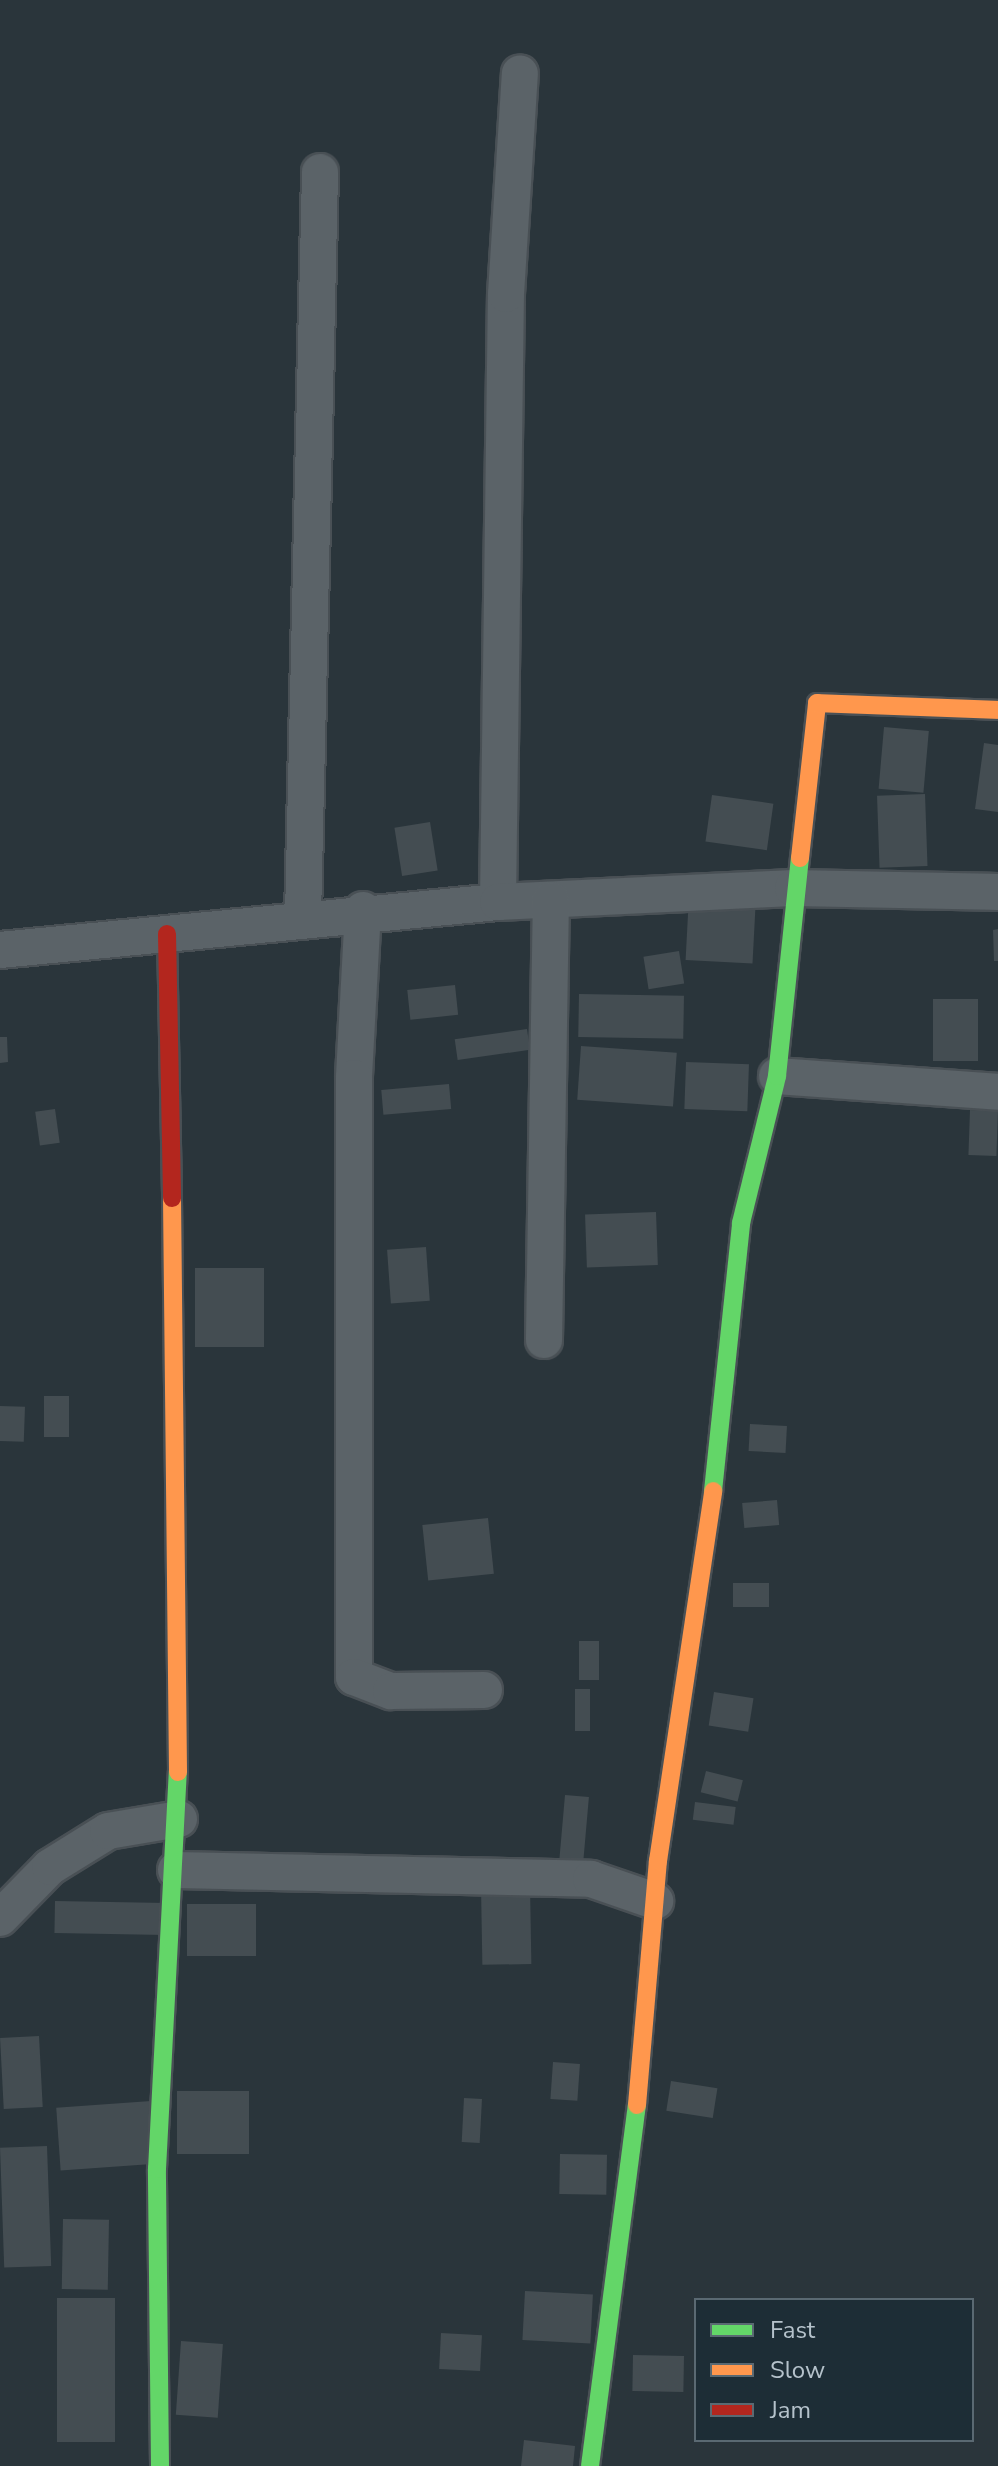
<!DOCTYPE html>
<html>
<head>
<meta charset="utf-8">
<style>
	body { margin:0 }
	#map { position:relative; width:998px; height:2466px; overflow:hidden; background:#2a353b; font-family:"Nunito Sans",sans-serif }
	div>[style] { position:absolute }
	.building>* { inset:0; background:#444d52; transform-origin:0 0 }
	.roads { filter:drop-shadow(2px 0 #495055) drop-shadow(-2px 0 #495055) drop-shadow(0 2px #495055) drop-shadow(0 -2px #495055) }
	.street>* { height:36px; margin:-18px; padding:0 18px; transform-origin:18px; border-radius:18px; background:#5b6368 }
	.fast>* { height:18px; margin:-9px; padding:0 9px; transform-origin:9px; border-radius:9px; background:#63d668 }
	.slow>* { height:18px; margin:-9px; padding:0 9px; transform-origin:9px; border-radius:9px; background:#ff974d }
	.jam>* { height:18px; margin:-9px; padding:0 9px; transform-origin:9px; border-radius:9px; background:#b3261e }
	span { translate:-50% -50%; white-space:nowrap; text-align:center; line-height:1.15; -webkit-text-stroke:6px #1d2d36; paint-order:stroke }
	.legend { position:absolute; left:694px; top:2298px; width:280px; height:144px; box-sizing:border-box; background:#1d2d36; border:2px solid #5a6972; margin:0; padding:10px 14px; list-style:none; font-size:24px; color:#b5c2cb }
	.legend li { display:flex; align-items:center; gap:16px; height:40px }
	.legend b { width:40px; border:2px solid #5a6972 }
</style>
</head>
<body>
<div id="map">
	<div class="building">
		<div style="left:884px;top:727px;width:45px;height:62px;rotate:5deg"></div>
		<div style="clip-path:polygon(984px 743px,998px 745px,998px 812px,975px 809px)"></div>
		<div style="left:925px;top:794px;width:72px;height:48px;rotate:88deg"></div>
		<div style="left:712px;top:795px;width:62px;height:47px;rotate:8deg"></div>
		<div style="left:430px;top:822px;width:49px;height:36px;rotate:81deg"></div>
		<div style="left:689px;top:895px;width:67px;height:65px;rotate:3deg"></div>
		<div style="clip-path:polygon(998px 929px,998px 961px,994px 961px,993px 930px)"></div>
		<div style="left:679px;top:951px;width:33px;height:36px;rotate:81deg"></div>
		<div style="left:455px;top:985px;width:30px;height:48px;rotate:84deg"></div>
		<div style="left:579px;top:994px;width:105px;height:43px;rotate:1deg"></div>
		<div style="left:933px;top:999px;width:45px;height:62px"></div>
		<div style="left:527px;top:1029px;width:21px;height:73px;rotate:82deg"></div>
		<div style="clip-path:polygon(0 1037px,7px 1037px,8px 1062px,0 1063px)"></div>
		<div style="left:581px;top:1046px;width:96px;height:54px;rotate:4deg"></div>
		<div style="left:686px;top:1062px;width:63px;height:47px;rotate:2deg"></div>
		<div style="left:449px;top:1084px;width:25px;height:68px;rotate:85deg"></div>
		<div style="left:55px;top:1109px;width:34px;height:20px;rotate:82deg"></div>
		<div style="left:970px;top:1110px;width:28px;height:45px;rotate:2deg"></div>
		<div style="left:656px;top:1212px;width:53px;height:71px;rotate:88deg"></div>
		<div style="left:426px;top:1247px;width:54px;height:39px;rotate:86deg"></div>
		<div style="left:195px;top:1268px;width:69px;height:79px"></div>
		<div style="left:44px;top:1396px;width:25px;height:41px"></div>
		<div style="left:0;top:1406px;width:25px;height:35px;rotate:2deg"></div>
		<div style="left:750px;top:1424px;width:37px;height:27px;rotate:3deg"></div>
		<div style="left:777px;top:1500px;width:25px;height:35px;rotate:85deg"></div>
		<div style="left:488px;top:1518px;width:56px;height:66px;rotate:84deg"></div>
		<div style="left:733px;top:1583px;width:36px;height:24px"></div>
		<div style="left:579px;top:1641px;width:20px;height:39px"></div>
		<div style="left:575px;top:1689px;width:15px;height:42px"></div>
		<div style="left:714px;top:1692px;width:40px;height:34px;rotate:9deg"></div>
		<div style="left:706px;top:1771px;width:38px;height:22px;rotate:14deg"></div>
		<div style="left:565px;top:1795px;width:24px;height:64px;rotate:5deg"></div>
		<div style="left:695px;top:1802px;width:41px;height:18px;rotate:7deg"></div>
		<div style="left:530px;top:1886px;width:78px;height:49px;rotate:89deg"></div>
		<div style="left:55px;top:1901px;width:111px;height:32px;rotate:1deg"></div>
		<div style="left:187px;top:1904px;width:69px;height:52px"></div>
		<div style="left:39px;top:2036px;width:71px;height:39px;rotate:87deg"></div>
		<div style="left:553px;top:2062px;width:27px;height:37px;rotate:4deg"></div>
		<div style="left:671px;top:2081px;width:47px;height:30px;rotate:9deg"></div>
		<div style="left:177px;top:2091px;width:72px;height:63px"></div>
		<div style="left:464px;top:2098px;width:18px;height:44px;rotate:3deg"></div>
		<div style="left:151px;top:2101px;width:63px;height:95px;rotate:86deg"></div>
		<div style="left:47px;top:2146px;width:120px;height:47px;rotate:88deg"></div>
		<div style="left:560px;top:2154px;width:47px;height:40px;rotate:1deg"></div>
		<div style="left:63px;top:2219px;width:46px;height:70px;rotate:1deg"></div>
		<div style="left:525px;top:2291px;width:68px;height:49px;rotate:3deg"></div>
		<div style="left:57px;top:2298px;width:58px;height:144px"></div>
		<div style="left:441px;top:2333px;width:41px;height:36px;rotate:3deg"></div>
		<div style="left:181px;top:2341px;width:42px;height:74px;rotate:4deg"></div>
		<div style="left:633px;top:2355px;width:51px;height:36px;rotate:1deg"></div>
		<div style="clip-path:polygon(524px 2440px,575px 2446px,573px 2466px,521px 2466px)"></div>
	</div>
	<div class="roads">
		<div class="street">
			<div style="left:498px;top:902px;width:608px;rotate:-89.25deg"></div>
			<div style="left:506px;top:294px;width:221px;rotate:-86.4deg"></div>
			<div style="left:363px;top:910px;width:168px;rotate:93.1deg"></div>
			<div style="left:354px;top:1078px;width:599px;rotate:90deg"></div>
			<div style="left:354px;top:1677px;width:40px;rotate:21deg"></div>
			<div style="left:391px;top:1691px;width:93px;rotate:-0.6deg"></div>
			<div style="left:303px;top:917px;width:745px;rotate:-88.69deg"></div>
			<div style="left:0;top:950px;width:500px;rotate:-5.51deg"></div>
			<div style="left:498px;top:902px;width:295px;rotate:-2.7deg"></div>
			<div style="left:793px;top:888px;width:205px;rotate:1.1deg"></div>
			<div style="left:777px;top:1076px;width:222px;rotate:4.1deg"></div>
			<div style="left:544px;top:1340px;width:440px;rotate:-89.1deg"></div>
			<div style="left:176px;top:1870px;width:415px;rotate:1.2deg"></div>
			<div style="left:591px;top:1879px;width:68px;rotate:19deg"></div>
			<div style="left:0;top:1918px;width:71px;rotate:-45.6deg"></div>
			<div style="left:50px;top:1867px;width:68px;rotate:-31.8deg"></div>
			<div style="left:108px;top:1831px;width:72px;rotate:-9.6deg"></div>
		</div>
		<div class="fast">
			<div style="left:713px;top:1491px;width:269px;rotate:-84deg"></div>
			<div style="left:741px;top:1223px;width:151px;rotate:-76.2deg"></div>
			<div style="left:777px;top:1076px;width:219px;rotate:-84deg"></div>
			<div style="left:160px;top:2466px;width:297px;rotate:-90.6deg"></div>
			<div style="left:157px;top:2169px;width:398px;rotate:-87deg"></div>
			<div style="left:590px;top:2466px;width:364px;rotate:-82.6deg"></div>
		</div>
		<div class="slow">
			<div style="left:800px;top:858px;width:156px;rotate:-83.7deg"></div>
			<div style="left:817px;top:703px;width:181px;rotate:2.2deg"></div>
			<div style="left:172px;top:1198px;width:574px;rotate:89.4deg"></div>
			<div style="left:637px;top:2105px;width:245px;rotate:-85.1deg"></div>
			<div style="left:658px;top:1861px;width:374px;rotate:-81.5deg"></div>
		</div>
		<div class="jam">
			<div style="left:167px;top:934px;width:264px;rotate:88.9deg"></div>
		</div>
	</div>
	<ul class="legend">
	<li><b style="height:10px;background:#63d668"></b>Fast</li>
	<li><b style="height:10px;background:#ff974d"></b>Slow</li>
	<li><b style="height:10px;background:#b3261e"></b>Jam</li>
	</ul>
</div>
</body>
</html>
